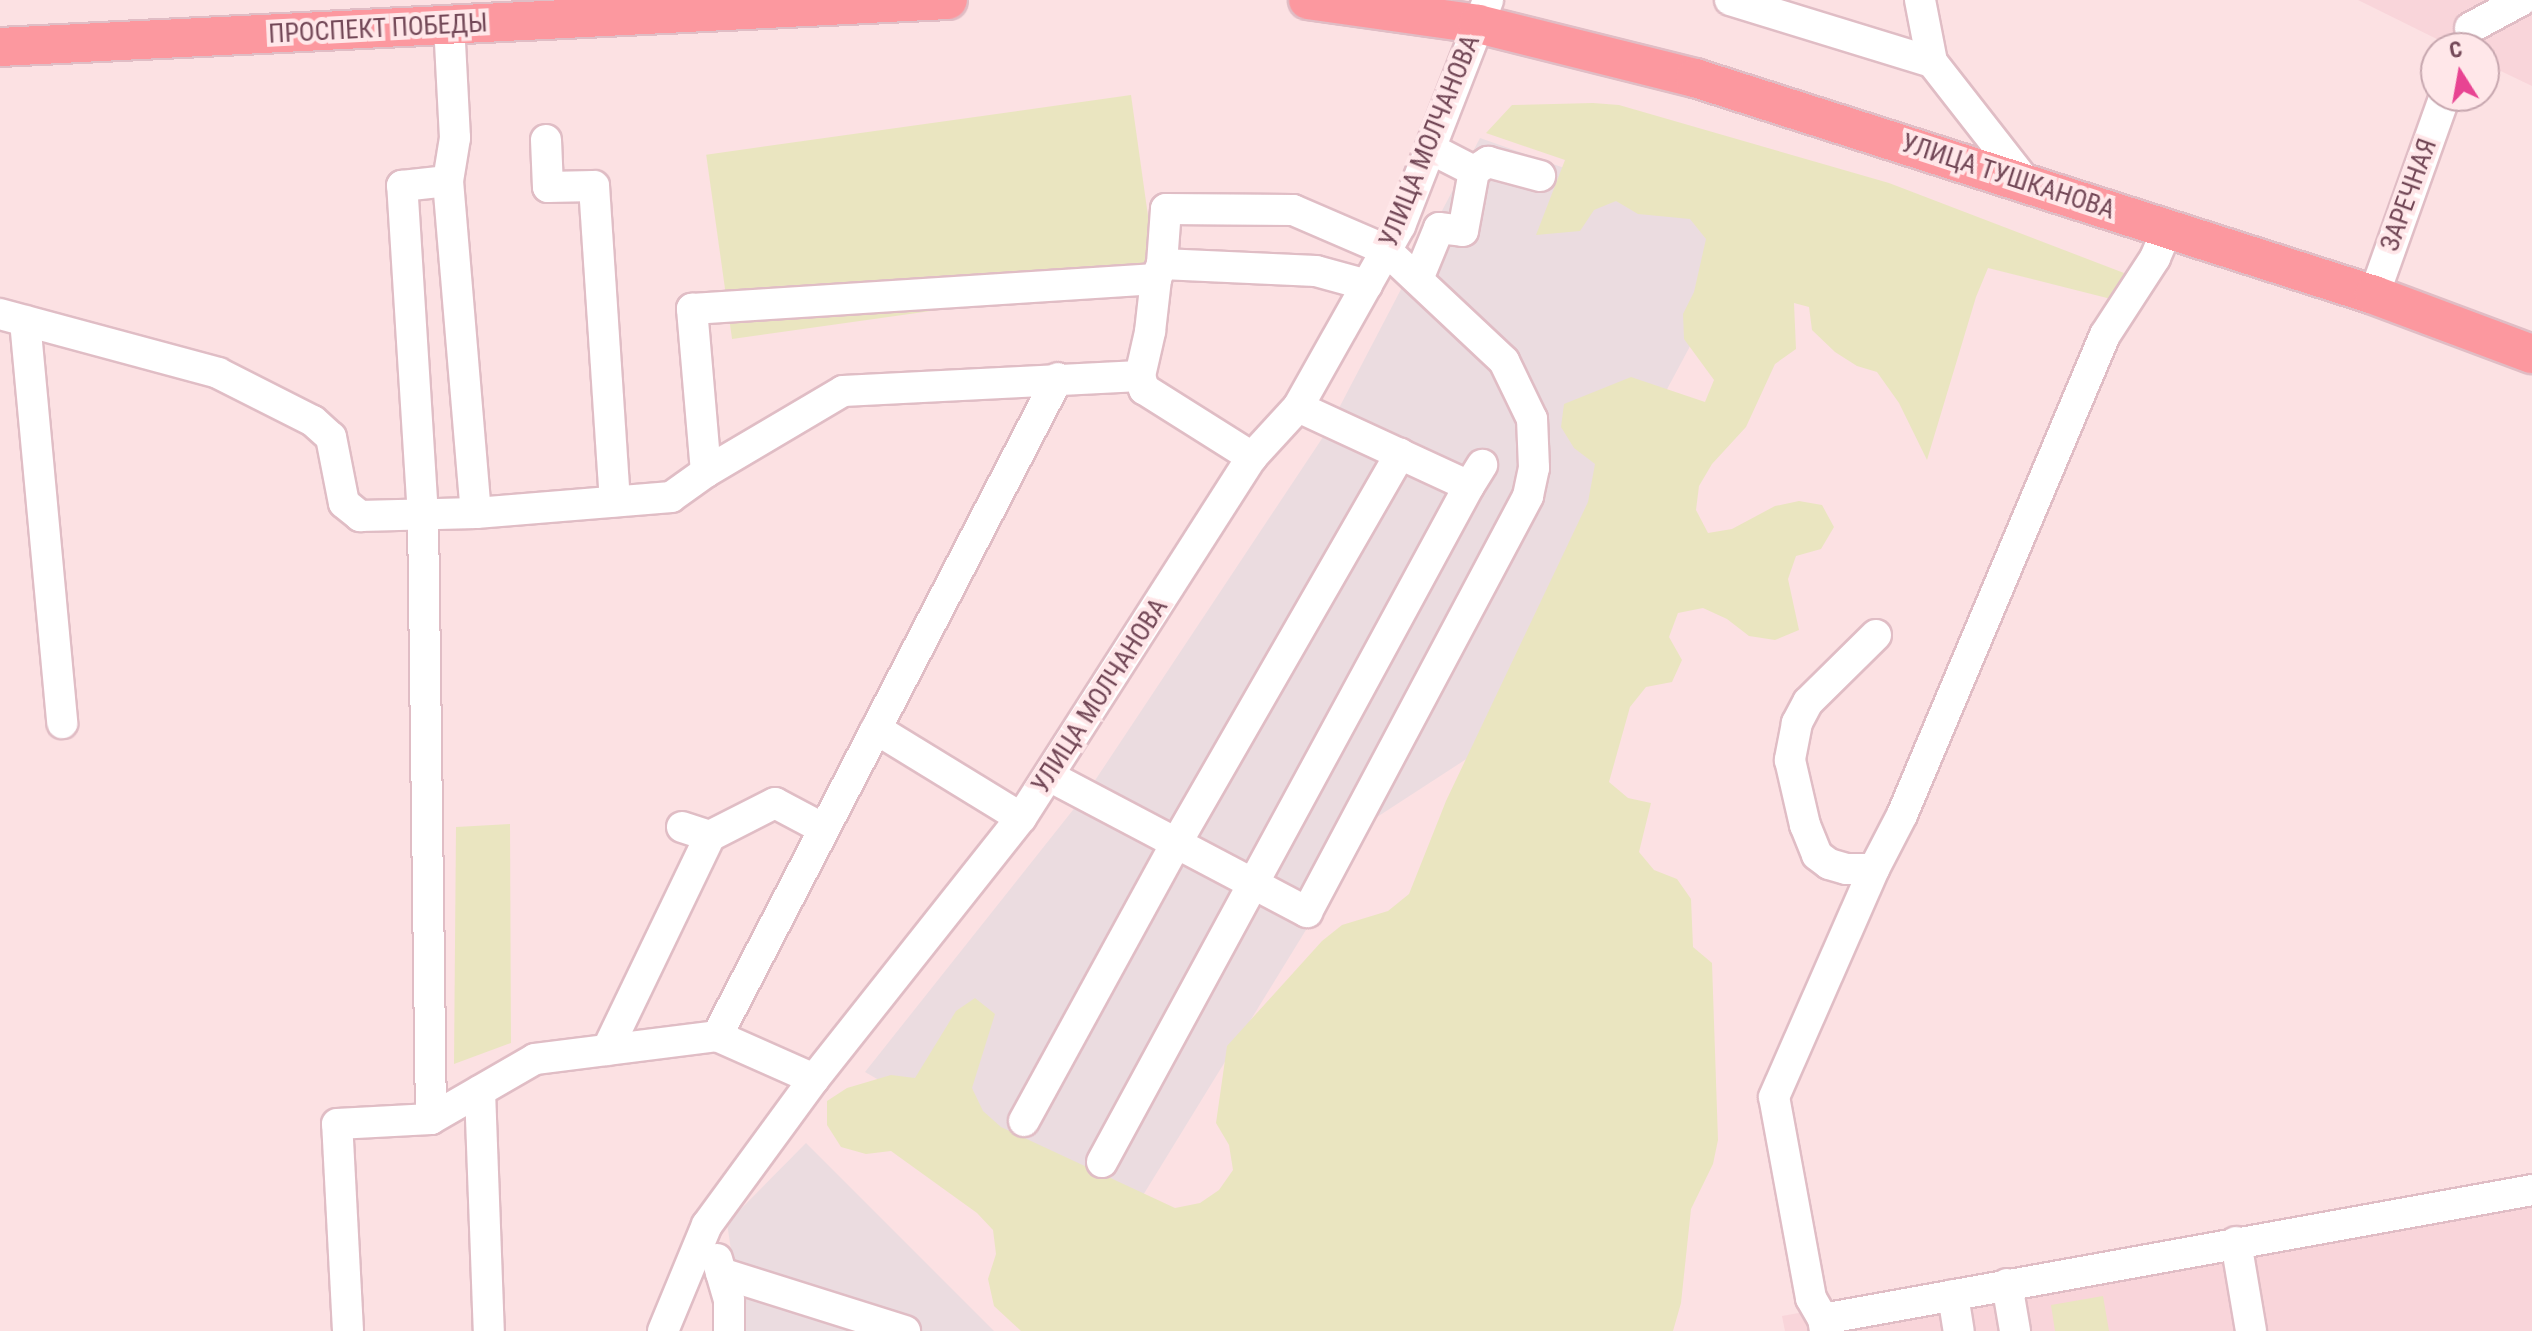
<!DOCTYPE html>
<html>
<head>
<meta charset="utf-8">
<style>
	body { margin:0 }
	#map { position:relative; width:2532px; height:1331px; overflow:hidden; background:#fce1e3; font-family:"Roboto Condensed",sans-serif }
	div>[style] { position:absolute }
	.residential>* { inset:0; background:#f9d5da }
	.industrial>* { inset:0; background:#ebdce0 }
	.green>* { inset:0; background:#eae5c0; transform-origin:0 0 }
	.roads { filter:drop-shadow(2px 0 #e0bdc5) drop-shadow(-2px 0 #e0bdc5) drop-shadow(0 2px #e0bdc5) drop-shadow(0 -2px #e0bdc5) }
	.minor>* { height:30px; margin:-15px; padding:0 15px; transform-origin:15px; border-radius:15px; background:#fff }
	.major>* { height:38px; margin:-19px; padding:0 19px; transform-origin:19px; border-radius:19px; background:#fc989f }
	span { translate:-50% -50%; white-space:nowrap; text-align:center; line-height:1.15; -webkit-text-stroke:8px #ffe7e9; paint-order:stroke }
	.street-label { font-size:26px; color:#734857 }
	.north { position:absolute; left:2420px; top:32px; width:80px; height:80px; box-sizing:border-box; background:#ffe7e9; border:2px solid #c7a7af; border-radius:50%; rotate:349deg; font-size:22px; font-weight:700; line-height:32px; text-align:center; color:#734857 }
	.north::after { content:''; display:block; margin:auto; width:28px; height:36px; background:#e84492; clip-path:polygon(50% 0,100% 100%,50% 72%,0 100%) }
</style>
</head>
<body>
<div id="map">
	<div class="residential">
		<div style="clip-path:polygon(2358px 0,2532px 0,2532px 86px,2484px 63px,2484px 48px,2455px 48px)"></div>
		<div style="clip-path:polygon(2532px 1181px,2532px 1331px,1785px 1331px,1782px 1316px)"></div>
	</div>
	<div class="industrial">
		<div style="clip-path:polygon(1480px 138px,1750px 234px,1471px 756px,1374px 819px,1126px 1223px,865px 1072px,1088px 791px,1327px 431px)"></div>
		<div style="clip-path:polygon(806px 1143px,994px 1331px,743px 1331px,727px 1223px)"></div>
	</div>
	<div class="green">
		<div style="left:1131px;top:95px;width:186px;height:429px;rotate:82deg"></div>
		<div style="clip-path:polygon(1593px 103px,1619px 105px,1889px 183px,2124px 273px,2111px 299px,1988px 268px,1976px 297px,1927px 460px,1899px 403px,1877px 372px,1857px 366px,1835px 352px,1812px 330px,1809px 307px,1794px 303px,1796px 349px,1775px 364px,1746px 427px,1712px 464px,1699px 486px,1696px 510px,1708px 533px,1732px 529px,1775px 506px,1799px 501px,1822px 505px,1834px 527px,1821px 549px,1796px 556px,1788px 579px,1799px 630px,1775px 640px,1749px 636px,1727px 619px,1703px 608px,1678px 613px,1669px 637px,1682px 660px,1672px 682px,1646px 687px,1630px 707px,1609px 782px,1628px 798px,1651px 803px,1639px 852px,1654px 870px,1677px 879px,1691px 899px,1693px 947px,1712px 963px,1718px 1140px,1713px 1164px,1691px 1209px,1681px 1303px,1673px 1331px,1021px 1331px,994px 1306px,988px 1279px,996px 1254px,993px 1230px,977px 1213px,891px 1151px,866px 1154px,841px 1147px,827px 1125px,827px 1101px,847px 1088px,891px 1075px,915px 1078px,956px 1011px,975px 998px,995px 1014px,972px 1088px,983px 1111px,1001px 1127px,1175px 1208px,1200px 1203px,1219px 1190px,1233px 1170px,1229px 1145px,1216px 1123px,1227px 1046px,1322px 941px,1342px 925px,1388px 911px,1409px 894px,1446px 801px,1588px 502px,1595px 464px,1574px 448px,1561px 427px,1564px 404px,1631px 377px,1705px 402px,1714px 380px,1684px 339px,1683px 314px,1694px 292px,1706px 239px,1690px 219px,1638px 214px,1616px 201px,1594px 210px,1580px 231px,1536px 235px,1565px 160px,1486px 133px,1512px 105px)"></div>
		<div style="clip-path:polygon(510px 824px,511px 1043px,454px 1064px,456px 827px)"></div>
		<div style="clip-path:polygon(2103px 1296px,2109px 1331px,2055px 1331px,2051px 1305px)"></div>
	</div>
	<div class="roads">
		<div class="minor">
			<div style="left:1730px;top:0;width:211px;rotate:17.1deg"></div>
			<div style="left:1932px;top:62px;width:151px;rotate:52deg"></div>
			<div style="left:1920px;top:0;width:63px;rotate:79deg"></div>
			<div style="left:2470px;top:28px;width:59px;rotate:-28.3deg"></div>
			<div style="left:546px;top:140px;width:47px;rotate:87.6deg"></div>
			<div style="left:548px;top:187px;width:46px;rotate:-1.2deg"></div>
			<div style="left:594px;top:186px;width:316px;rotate:86.2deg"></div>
			<div style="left:1474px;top:171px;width:17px;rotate:-33deg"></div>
			<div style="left:1488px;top:162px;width:54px;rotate:15.1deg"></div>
			<div style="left:448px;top:181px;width:333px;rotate:85.2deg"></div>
			<div style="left:1162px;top:264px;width:154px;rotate:2.6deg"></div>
			<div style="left:1316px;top:271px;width:53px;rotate:15.4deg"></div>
			<div style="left:1418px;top:279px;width:55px;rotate:-67.6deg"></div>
			<div style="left:1439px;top:228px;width:24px;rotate:7deg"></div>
			<div style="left:1463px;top:231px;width:61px;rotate:-79.6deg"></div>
			<div style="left:1474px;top:171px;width:48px;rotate:-152.9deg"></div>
			<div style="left:2374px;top:295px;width:211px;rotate:-70.4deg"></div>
			<div style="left:0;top:314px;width:226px;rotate:15.1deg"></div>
			<div style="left:218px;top:373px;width:106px;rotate:26.8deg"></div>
			<div style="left:313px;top:421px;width:24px;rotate:42deg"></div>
			<div style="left:331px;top:437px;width:67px;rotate:78.9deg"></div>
			<div style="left:344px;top:503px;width:21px;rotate:39deg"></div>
			<div style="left:360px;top:516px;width:116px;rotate:-1.5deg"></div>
			<div style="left:476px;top:513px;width:196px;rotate:-4.7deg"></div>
			<div style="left:671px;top:497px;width:43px;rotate:-35.5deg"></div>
			<div style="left:706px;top:472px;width:159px;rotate:-30.6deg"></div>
			<div style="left:843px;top:391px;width:297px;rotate:-2.9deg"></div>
			<div style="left:1140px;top:376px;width:14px;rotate:73deg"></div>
			<div style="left:1144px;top:389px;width:128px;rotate:32.2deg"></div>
			<div style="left:25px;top:321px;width:404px;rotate:84.7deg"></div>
			<div style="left:1298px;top:407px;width:188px;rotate:24.8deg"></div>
			<div style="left:1469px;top:486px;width:25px;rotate:-58deg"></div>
			<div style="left:706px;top:472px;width:164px;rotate:-94.9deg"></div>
			<div style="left:692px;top:309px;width:465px;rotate:-3.7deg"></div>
			<div style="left:1156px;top:279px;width:53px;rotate:96.5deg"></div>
			<div style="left:1150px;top:332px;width:45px;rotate:102.8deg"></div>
			<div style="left:1876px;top:635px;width:95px;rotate:135.4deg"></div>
			<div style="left:1808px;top:702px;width:24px;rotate:118deg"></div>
			<div style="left:1797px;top:723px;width:38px;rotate:101deg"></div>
			<div style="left:1790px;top:760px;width:67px;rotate:77deg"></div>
			<div style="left:1805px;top:825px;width:32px;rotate:68deg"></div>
			<div style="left:1817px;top:855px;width:15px;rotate:37deg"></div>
			<div style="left:1829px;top:864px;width:18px;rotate:16deg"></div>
			<div style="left:1846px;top:869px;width:28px"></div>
			<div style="left:1874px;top:869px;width:61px;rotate:-62.6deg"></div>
			<div style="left:1902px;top:815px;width:521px;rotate:-67.08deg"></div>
			<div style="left:2105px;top:335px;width:92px;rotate:-57deg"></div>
			<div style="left:2155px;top:258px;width:30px;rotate:-67deg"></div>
			<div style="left:876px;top:729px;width:170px;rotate:31.5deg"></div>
			<div style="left:1049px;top:776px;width:292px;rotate:27.8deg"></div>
			<div style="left:1307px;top:912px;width:471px;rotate:-62deg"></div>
			<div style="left:1528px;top:496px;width:29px;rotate:-78deg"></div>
			<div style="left:1534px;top:468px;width:49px;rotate:-92.3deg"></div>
			<div style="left:1532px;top:419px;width:64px;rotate:-115.8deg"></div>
			<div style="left:1504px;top:361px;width:162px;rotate:-136.8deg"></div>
			<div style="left:1386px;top:250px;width:101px;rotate:-156.7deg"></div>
			<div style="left:1293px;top:210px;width:127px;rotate:-179.5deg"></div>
			<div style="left:1166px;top:209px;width:55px;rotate:94.2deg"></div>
			<div style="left:1162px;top:264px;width:16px;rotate:112deg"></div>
			<div style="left:682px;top:827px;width:29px;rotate:18deg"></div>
			<div style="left:710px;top:836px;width:73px;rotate:-26.9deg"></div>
			<div style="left:775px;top:803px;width:55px;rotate:28deg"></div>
			<div style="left:717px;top:1036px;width:741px;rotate:-62.61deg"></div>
			<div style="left:607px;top:1050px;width:237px;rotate:-64.3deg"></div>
			<div style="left:480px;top:1091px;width:240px;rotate:87.9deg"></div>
			<div style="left:431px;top:1119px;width:603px;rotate:-90.76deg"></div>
			<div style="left:423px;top:516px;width:331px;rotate:-93.6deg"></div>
			<div style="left:402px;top:186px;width:46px;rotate:-6.2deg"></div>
			<div style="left:448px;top:181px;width:44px;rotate:-80.8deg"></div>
			<div style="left:455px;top:138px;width:113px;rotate:-93deg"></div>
			<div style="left:1024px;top:1121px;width:318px;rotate:-61.3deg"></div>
			<div style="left:1177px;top:842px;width:448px;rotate:-60.1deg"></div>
			<div style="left:1102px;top:1162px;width:769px;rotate:-61.5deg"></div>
			<div style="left:2236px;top:1242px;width:90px;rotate:80.4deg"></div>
			<div style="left:717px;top:1259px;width:43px;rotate:73.7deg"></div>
			<div style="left:729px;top:1300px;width:31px;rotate:90deg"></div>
			<div style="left:721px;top:1273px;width:193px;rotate:17.5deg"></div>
			<div style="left:2007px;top:1284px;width:48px;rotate:80.3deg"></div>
			<div style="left:1953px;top:1295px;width:36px;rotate:81deg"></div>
			<div style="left:1823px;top:1319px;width:24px;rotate:-120deg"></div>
			<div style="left:1811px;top:1298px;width:204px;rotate:-100.4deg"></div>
			<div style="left:1774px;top:1097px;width:249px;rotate:-66.3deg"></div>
			<div style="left:348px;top:1331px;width:207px;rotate:-93deg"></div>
			<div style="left:337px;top:1124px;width:94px;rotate:-3deg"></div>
			<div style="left:431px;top:1119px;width:120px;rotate:-30deg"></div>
			<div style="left:535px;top:1059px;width:183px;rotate:-7.2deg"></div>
			<div style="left:717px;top:1036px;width:106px;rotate:23.9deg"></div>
			<div style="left:663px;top:1331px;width:115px;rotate:-67.5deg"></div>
			<div style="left:707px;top:1225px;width:181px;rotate:-53.8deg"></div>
			<div style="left:814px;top:1079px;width:333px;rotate:-51.6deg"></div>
			<div style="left:1021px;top:818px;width:429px;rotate:-57.4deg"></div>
			<div style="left:1252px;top:457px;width:68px;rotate:-47.4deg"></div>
			<div style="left:1298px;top:407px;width:208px;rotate:-60.6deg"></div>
			<div style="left:1400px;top:226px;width:243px;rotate:-68.7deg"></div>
			<div style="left:1825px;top:1331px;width:12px;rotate:-99deg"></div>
			<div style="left:1823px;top:1319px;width:721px;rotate:-10.31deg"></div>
		</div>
		<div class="major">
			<div style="left:1308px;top:0;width:172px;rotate:8deg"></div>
			<div style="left:1478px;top:24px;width:224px;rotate:14deg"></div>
			<div style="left:1695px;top:78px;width:713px;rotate:17.72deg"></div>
			<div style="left:2374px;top:295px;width:169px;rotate:20.5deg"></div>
			<div style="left:0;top:47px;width:949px;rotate:-2.84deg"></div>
		</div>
	</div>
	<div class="street-label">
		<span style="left:378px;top:29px;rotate:-3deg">ПРОСПЕКТ ПОБЕДЫ</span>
		<span style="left:1430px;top:141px;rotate:-68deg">УЛИЦА МОЛЧАНОВА</span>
		<span style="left:2008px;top:177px;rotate:18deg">УЛИЦА ТУШКАНОВА</span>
		<span style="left:2409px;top:195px;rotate:-70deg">ЗАРЕЧНАЯ</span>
		<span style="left:1100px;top:696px;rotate:-57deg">УЛИЦА МОЛЧАНОВА</span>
	</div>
	<div class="north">С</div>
</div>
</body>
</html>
